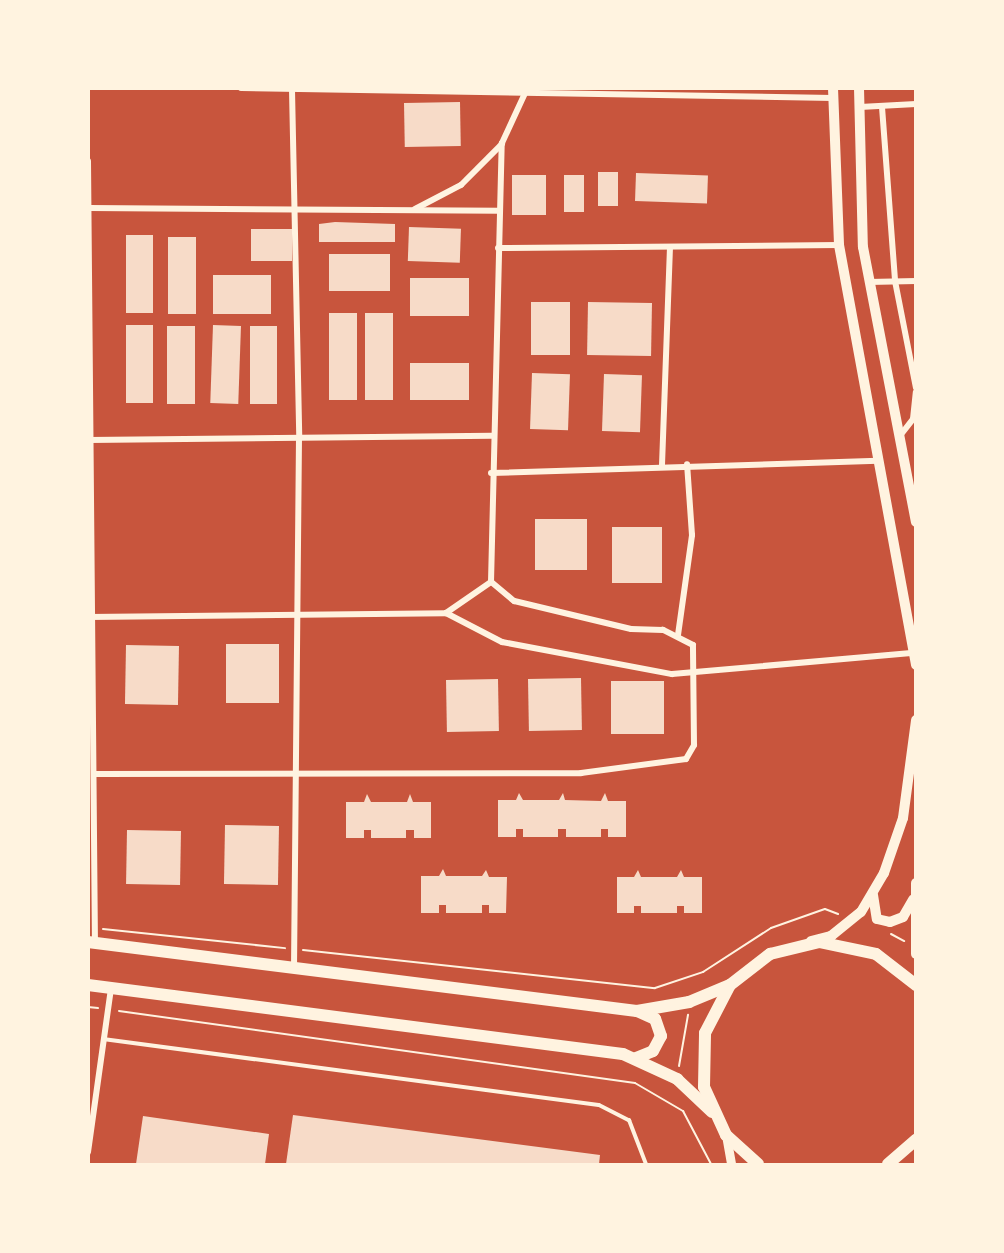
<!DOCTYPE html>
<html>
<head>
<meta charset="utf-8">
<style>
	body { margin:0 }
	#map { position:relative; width:1004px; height:1253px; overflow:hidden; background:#c8553d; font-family:"DM Sans",sans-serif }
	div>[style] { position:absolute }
	.building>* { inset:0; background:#f7dbc8; transform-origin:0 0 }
	.path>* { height:2px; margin:-1px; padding:0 1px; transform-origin:1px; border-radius:1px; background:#fff3e0 }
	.service>* { height:4px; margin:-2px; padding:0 2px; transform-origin:2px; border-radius:2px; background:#fff3e0 }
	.minor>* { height:6px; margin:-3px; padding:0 3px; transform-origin:3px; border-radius:3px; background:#fff3e0 }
	.tertiary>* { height:9px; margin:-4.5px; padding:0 4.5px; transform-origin:4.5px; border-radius:4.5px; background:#fff3e0 }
	.secondary>* { height:10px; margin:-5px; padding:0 5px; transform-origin:5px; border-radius:5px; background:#fff3e0 }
	.primary>* { height:12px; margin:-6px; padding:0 6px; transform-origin:6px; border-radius:6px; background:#fff3e0 }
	span { translate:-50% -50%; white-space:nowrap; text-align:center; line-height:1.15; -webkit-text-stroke:6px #fff3e0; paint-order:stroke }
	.frame { position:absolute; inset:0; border:90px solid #fff3e0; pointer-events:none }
</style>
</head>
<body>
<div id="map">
	<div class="building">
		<div style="left:460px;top:102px;width:44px;height:56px;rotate:89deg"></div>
		<div style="left:598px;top:172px;width:20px;height:34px"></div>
		<div style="left:636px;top:173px;width:72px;height:28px;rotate:2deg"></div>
		<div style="left:512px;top:175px;width:34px;height:40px"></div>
		<div style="left:564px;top:175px;width:20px;height:37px"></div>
		<div style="clip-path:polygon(335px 222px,395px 224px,395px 242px,319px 242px,319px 224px)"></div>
		<div style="left:409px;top:227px;width:52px;height:34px;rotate:2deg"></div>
		<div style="left:251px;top:229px;width:41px;height:32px"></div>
		<div style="left:126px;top:235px;width:27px;height:78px"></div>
		<div style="left:168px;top:237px;width:28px;height:77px"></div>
		<div style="left:329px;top:254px;width:61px;height:37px"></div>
		<div style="left:213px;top:275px;width:58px;height:39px"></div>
		<div style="left:410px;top:278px;width:59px;height:38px"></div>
		<div style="left:531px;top:302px;width:39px;height:53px"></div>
		<div style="left:588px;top:302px;width:64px;height:53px;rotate:1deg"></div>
		<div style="left:329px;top:313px;width:28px;height:87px"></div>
		<div style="left:365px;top:313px;width:28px;height:87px"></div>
		<div style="left:126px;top:325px;width:27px;height:78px"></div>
		<div style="left:213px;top:325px;width:28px;height:78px;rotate:2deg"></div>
		<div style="left:167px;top:326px;width:28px;height:78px"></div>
		<div style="left:250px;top:326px;width:27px;height:78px"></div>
		<div style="left:410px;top:363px;width:59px;height:37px"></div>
		<div style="left:532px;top:373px;width:38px;height:56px;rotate:2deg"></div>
		<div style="left:604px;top:374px;width:38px;height:57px;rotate:2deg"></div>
		<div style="left:535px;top:519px;width:52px;height:51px"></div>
		<div style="left:612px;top:527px;width:50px;height:56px"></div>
		<div style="left:226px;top:644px;width:53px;height:59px"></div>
		<div style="left:126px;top:645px;width:53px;height:59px;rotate:1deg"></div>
		<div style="left:581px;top:678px;width:52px;height:53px;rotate:89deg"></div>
		<div style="left:498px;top:679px;width:52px;height:52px;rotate:89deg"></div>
		<div style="left:611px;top:681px;width:53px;height:53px"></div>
		<div style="clip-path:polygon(519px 793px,523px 800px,559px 800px,563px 793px,565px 800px,601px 801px,605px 793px,608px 801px,626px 801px,626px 837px,608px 837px,608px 829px,601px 829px,601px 837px,566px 837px,566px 829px,558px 829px,558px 837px,523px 837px,523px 829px,516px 829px,516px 837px,498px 837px,498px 800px,516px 800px)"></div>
		<div style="clip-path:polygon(367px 794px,371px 802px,407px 802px,410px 794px,413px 802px,431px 802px,431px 838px,414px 838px,414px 830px,406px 830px,406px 838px,371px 838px,371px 830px,364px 830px,364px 838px,346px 838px,346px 802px,364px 802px)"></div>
		<div style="left:225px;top:825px;width:54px;height:59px;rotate:1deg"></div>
		<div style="left:127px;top:830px;width:54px;height:54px;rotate:1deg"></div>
		<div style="clip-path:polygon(443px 869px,446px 876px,482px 876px,486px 870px,489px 877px,507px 877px,506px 913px,489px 913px,489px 905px,482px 905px,482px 913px,446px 913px,446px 905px,439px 905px,439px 913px,421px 913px,421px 876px,439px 876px)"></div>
		<div style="clip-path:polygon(638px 870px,641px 877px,677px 877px,681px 870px,684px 877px,702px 877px,702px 913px,684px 913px,684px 906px,677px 906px,677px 913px,641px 913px,641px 906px,634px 906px,634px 913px,617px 913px,617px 877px,634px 877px)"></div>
		<div style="clip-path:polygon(293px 1115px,600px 1155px,599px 1164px,286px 1164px)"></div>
		<div style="clip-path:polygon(143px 1116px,269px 1134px,265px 1164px,136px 1164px)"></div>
	</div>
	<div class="path">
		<div style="left:103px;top:929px;width:183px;rotate:6deg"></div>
		<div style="left:891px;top:934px;width:15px;rotate:28deg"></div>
		<div style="left:303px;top:950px;width:354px;rotate:6.2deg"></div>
		<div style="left:655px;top:988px;width:51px;rotate:-18.4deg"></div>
		<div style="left:703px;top:972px;width:81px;rotate:-32.9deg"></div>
		<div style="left:771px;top:928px;width:57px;rotate:-19.4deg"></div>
		<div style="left:825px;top:909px;width:14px;rotate:21deg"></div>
		<div style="left:88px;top:1007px;width:10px;rotate:6deg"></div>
		<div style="left:119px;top:1011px;width:521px;rotate:7.94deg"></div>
		<div style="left:635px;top:1083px;width:56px;rotate:30.3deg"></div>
		<div style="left:683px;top:1111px;width:60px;rotate:62.2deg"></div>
		<div style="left:679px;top:1066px;width:52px;rotate:-80deg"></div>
	</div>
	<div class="service">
		<div style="left:103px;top:1039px;width:500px;rotate:7.58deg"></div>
		<div style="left:599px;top:1105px;width:34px;rotate:27deg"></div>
		<div style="left:629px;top:1120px;width:47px;rotate:68.9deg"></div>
	</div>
	<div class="minor">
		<div style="left:241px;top:88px;width:592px;rotate:0.97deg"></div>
		<div style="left:292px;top:90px;width:348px;rotate:88.8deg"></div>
		<div style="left:299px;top:438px;width:529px;rotate:90.54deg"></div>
		<div style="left:860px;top:107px;width:56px;rotate:-3.1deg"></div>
		<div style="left:882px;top:107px;width:174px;rotate:85.7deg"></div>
		<div style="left:895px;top:281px;width:109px;rotate:78.9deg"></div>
		<div style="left:88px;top:161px;width:782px;rotate:89.49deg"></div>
		<div style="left:89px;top:208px;width:411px;rotate:0.4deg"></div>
		<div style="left:415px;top:209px;width:52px;rotate:-27.6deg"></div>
		<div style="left:461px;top:185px;width:58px;rotate:-45deg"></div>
		<div style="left:498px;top:248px;width:341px;rotate:-0.5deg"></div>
		<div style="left:869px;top:282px;width:47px;rotate:-1.2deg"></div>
		<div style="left:899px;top:437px;width:23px;rotate:-52deg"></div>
		<div style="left:913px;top:419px;width:27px;rotate:-84deg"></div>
		<div style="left:89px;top:440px;width:403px;rotate:-0.6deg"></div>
		<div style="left:662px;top:465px;width:218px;rotate:-87.9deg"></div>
		<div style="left:491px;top:473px;width:387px;rotate:-1.8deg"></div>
		<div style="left:446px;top:613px;width:55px;rotate:-34.6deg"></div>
		<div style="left:491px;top:582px;width:439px;rotate:-88.6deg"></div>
		<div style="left:502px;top:143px;width:57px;rotate:-65.2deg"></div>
		<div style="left:88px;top:617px;width:358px;rotate:-0.6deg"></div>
		<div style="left:446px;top:613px;width:63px;rotate:27.4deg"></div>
		<div style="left:502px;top:642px;width:173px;rotate:10.7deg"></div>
		<div style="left:672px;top:674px;width:243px;rotate:-5deg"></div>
		<div style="left:678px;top:635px;width:101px;rotate:-82deg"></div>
		<div style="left:692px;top:535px;width:71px;rotate:-94deg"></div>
		<div style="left:96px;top:774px;width:485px;rotate:-0.1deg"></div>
		<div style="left:581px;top:773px;width:106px;rotate:-7.6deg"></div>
		<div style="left:686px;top:759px;width:16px;rotate:-60deg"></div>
		<div style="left:694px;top:745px;width:100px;rotate:-90.6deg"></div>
		<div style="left:693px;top:645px;width:34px;rotate:-153deg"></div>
		<div style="left:663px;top:630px;width:32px;rotate:-178deg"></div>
		<div style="left:631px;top:629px;width:120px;rotate:-166.5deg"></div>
		<div style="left:514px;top:601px;width:30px;rotate:-140deg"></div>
		<div style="left:88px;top:1152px;width:166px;rotate:-82deg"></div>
	</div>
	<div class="tertiary">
		<div style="left:726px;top:1135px;width:29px;rotate:80deg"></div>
	</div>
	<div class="secondary">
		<div style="left:833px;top:88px;width:157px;rotate:87.8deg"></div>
		<div style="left:839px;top:245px;width:427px;rotate:79.6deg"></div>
		<div style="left:859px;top:88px;width:159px;rotate:88.6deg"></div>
		<div style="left:863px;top:247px;width:280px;rotate:79.1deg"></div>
		<div style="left:916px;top:883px;width:71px;rotate:90deg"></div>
		<div style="left:873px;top:895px;width:24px;rotate:81deg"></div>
		<div style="left:877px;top:919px;width:13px;rotate:13deg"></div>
		<div style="left:890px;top:922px;width:14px;rotate:-21deg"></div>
		<div style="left:903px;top:917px;width:20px;rotate:-60deg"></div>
		<div style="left:811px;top:941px;width:21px;rotate:-14deg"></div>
		<div style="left:831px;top:936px;width:38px;rotate:-39deg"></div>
		<div style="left:861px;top:912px;width:45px;rotate:-59.5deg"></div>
		<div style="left:884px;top:873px;width:58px;rotate:-70.9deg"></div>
		<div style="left:903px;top:818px;width:99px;rotate:-82.4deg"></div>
	</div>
	<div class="primary">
		<div style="left:88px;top:942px;width:553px;rotate:7.16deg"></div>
		<div style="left:637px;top:1011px;width:53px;rotate:-9.8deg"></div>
		<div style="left:689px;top:1002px;width:44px;rotate:-22.5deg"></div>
		<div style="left:88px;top:985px;width:539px;rotate:7.35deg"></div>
		<div style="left:623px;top:1054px;width:60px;rotate:24.8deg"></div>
		<div style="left:677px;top:1079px;width:48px;rotate:43.3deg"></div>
		<div style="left:636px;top:1058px;width:18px;rotate:-22deg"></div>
		<div style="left:653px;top:1051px;width:17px;rotate:-62deg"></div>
		<div style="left:661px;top:1036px;width:18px;rotate:-109deg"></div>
		<div style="left:655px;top:1019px;width:17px;rotate:-156deg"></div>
		<div style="left:758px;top:1164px;width:43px;rotate:-137.8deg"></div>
		<div style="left:726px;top:1135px;width:53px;rotate:-114.6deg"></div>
		<div style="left:704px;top:1087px;width:54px;rotate:-88.9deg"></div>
		<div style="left:705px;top:1033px;width:54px;rotate:-62.5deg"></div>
		<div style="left:730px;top:985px;width:51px;rotate:-37.8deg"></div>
		<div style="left:770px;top:954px;width:50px;rotate:-13.8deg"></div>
		<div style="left:819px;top:942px;width:58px;rotate:11.9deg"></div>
		<div style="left:876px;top:954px;width:51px;rotate:37.8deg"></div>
		<div style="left:888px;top:1164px;width:37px;rotate:-41deg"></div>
	</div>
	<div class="frame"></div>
</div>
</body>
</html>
